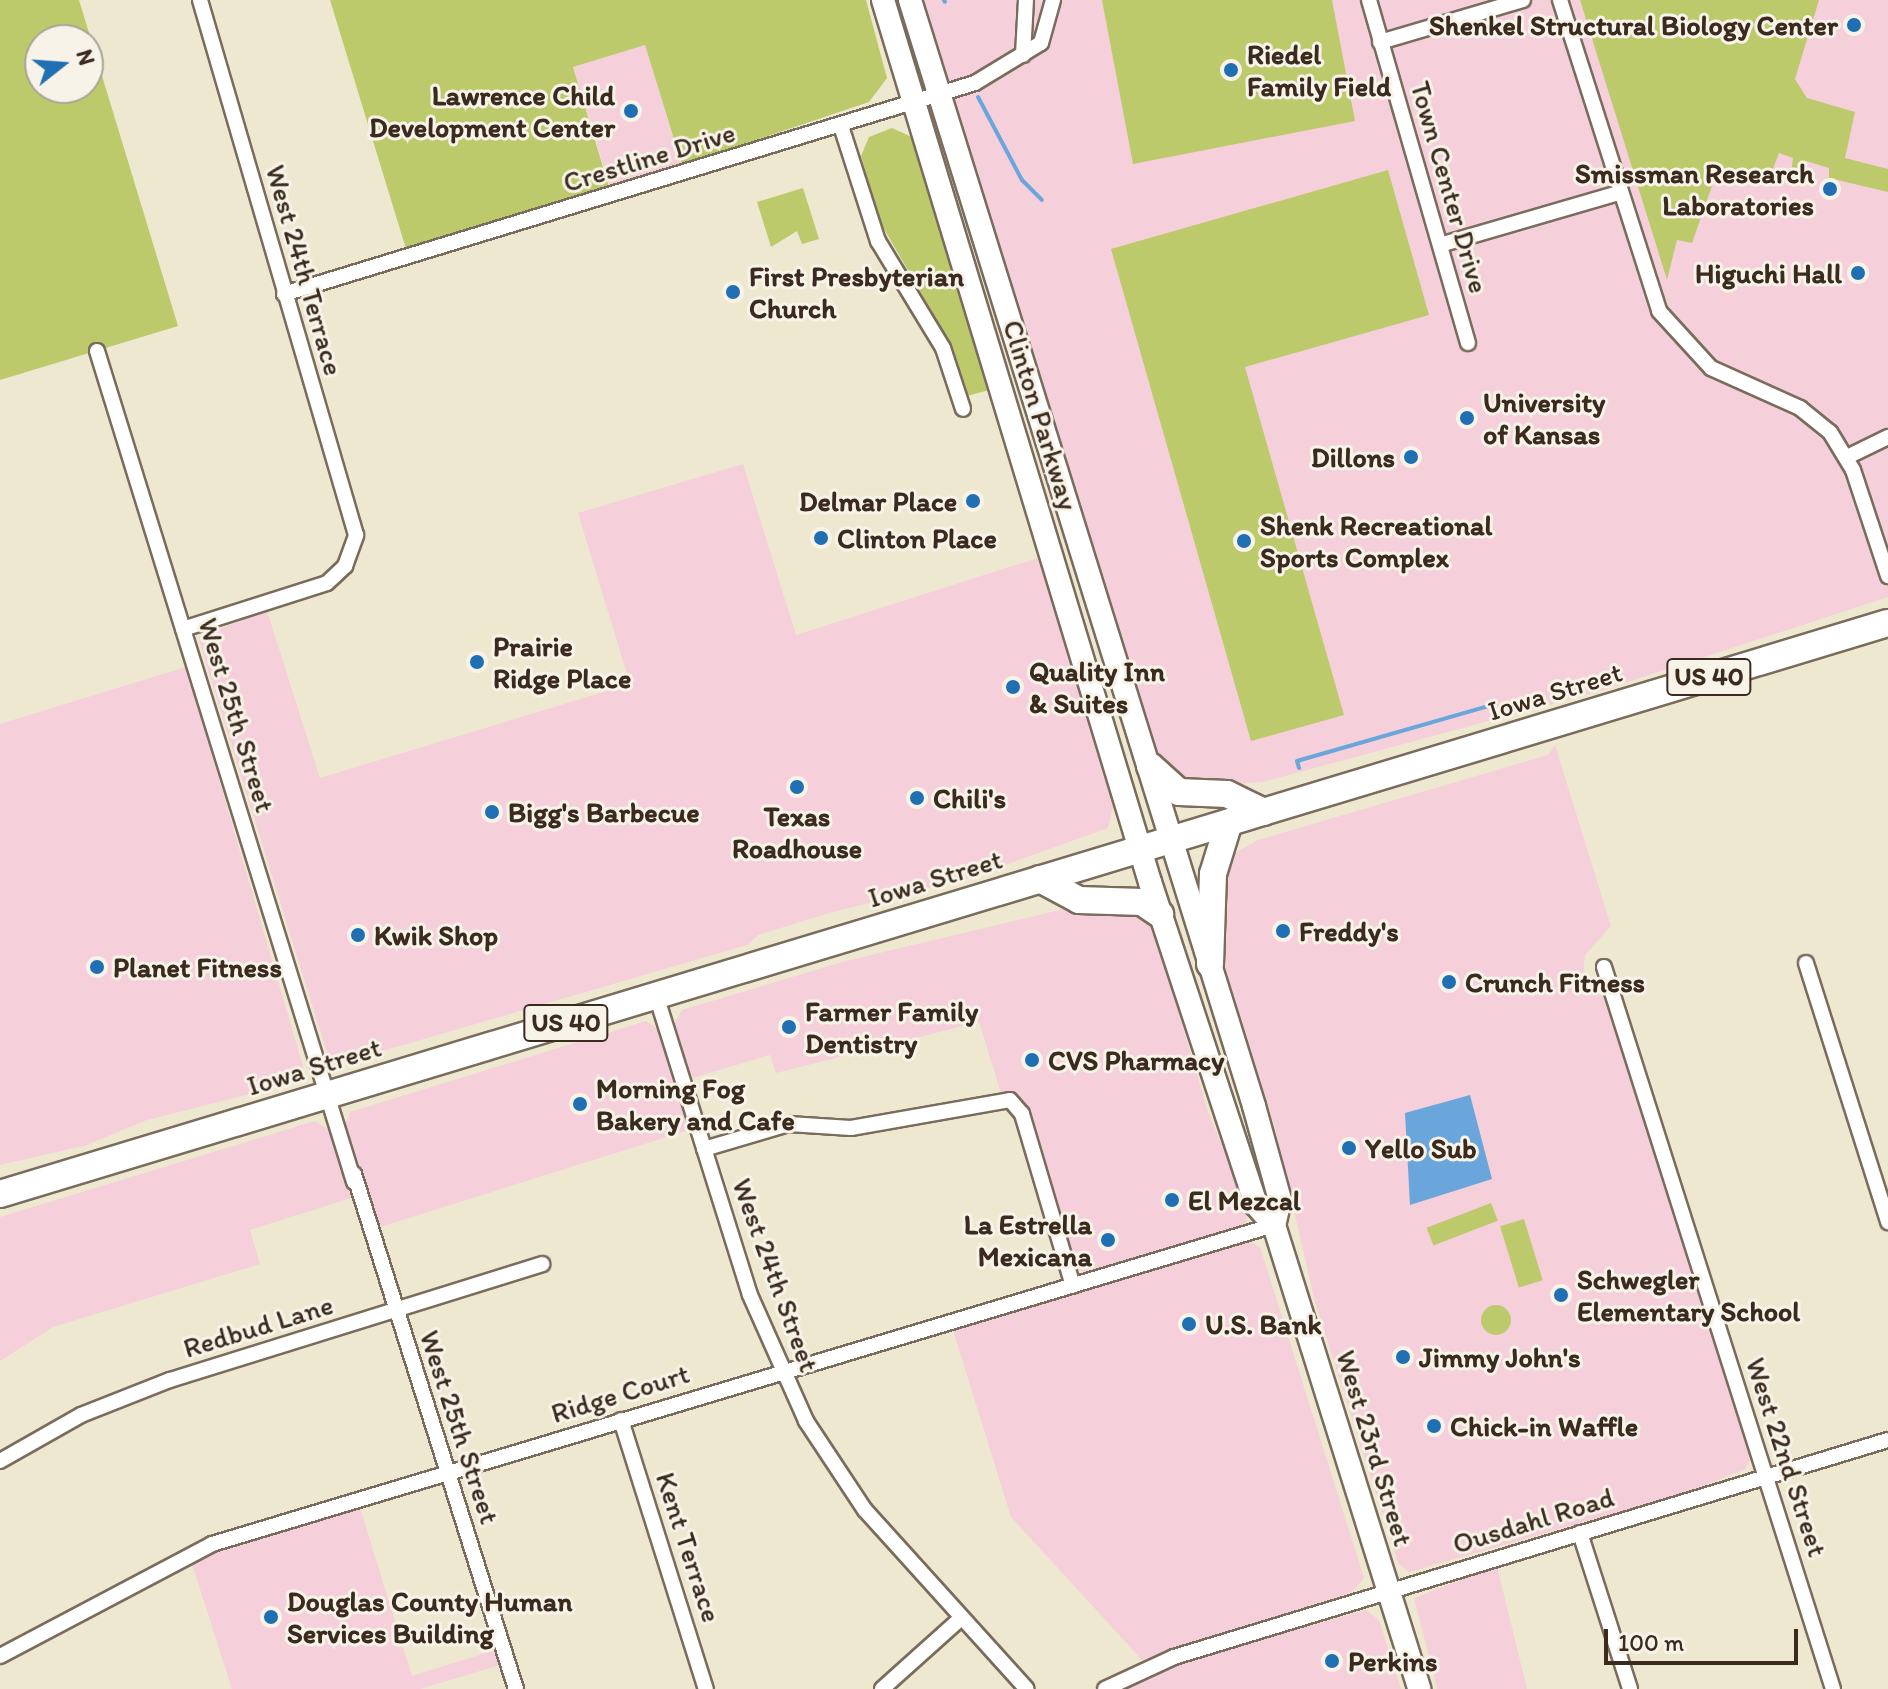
<!DOCTYPE html>
<html>
<head>
<meta charset="utf-8">
<style>
	body { margin:0 }
	#map { position:relative; width:1888px; height:1689px; overflow:hidden; background:#eee8d0; font-family:Itim,sans-serif }
	div>[style] { position:absolute }
	.built>* { inset:0; background:#f5cfda; transform-origin:0 0 }
	.green>* { inset:0; background:#bdca6c; transform-origin:0 0 }
	.round { border-radius:50% }
	.water>* { inset:0; background:#6aa6db }
	.stream>* { height:4px; margin:-2px; padding:0 2px; transform-origin:2px; border-radius:2px; background:#6aa6db }
	.roads { filter:drop-shadow(2px 0 #7a6c5c) drop-shadow(-2px 0 #7a6c5c) drop-shadow(0 2px #7a6c5c) drop-shadow(0 -2px #7a6c5c) }
	.street>* { height:14px; margin:-7px; padding:0 7px; transform-origin:7px; border-radius:7px; background:#fff }
	.primary>* { height:22px; margin:-11px; padding:0 11px; transform-origin:11px; border-radius:11px; background:#fff }
	.highway>* { height:26px; margin:-13px; padding:0 13px; transform-origin:13px; border-radius:13px; background:#fff }
	.dots>* { width:22px; height:22px; translate:-50% -50%; box-sizing:border-box; border:4px solid #f7f3e8; border-radius:50% }
	span { translate:-50% -50%; white-space:nowrap; text-align:center; line-height:1.15; -webkit-text-stroke:6px #f7f3e8; paint-order:stroke }
	.shield-label span { padding:2px 6px; background:#f7f3e8; border:2px solid; border-radius:6px; -webkit-text-stroke-width:0 }
	.shield-label { font-size:26px; color:#3b2a1e; font-weight:700 }
	.poi-label { font-size:28px; color:#3b2a1e; font-weight:700 }
	.right { translate:-100% -50%; text-align:right }
	.left { translate:0 -50%; text-align:left }
	.street-label { font-size:28px; color:#3b2a1e }
	.north { position:absolute; left:24px; top:24px; width:80px; height:80px; box-sizing:border-box; background:#f7f3e8; border:2px solid #aca397; border-radius:50%; rotate:73deg; font-size:22px; font-weight:700; line-height:32px; text-align:center; color:#3b2a1e }
	.north::after { content:''; display:block; margin:auto; width:28px; height:36px; background:#1f6fb2; clip-path:polygon(50% 0,100% 100%,50% 72%,0 100%) }
	.scale { position:absolute; left:1604px; top:1629px; width:194px; height:36px; box-sizing:border-box; border:4px solid #3b2a1e; border-top:0; padding-left:10px; font-size:24px; line-height:28px; white-space:nowrap; color:#3b2a1e; -webkit-text-stroke:6px #f7f3e8; paint-order:stroke }
</style>
</head>
<body>
<div id="map">
	<div class="built">
		<div style="clip-path:polygon(917px 0,1888px 0,1888px 597px,1603px 690px,1263px 782px,1181px 787px,1159px 767px,1013px 308px,982px 188px)"></div>
		<div style="left:645px;top:45px;width:126px;height:75px;rotate:73deg"></div>
		<div style="clip-path:polygon(743px 464px,796px 635px,1044px 556px,1093px 714px,1113px 806px,1108px 828px,966px 879px,829px 913px,758px 935px,747px 945px,331px 1066px,198px 637px,267px 611px,320px 778px,630px 684px,578px 513px)"></div>
		<div style="clip-path:polygon(186px 667px,305px 1073px,297px 1082px,147px 1120px,87px 1145px,0 1165px,0 724px)"></div>
		<div style="clip-path:polygon(1555px 745px,1611px 926px,1585px 955px,1583px 975px,1604px 991px,1751px 1458px,1745px 1469px,1689px 1492px,1409px 1572px,1398px 1563px,1315px 1302px,1275px 1128px,1222px 957px,1221px 861px,1258px 840px,1548px 755px)"></div>
		<div style="clip-path:polygon(1089px 903px,1123px 904px,1151px 918px,1208px 1112px,1247px 1204px,1246px 1225px,1090px 1273px,1078px 1270px,1029px 1110px,1018px 1096px,1001px 1093px,979px 1022px,776px 1073px,770px 1055px,689px 1079px,673px 1026px,682px 1010px,846px 961px)"></div>
		<div style="clip-path:polygon(646px 1021px,658px 1029px,689px 1130px,377px 1228px,345px 1125px,350px 1112px)"></div>
		<div style="clip-path:polygon(315px 1121px,330px 1131px,351px 1198px,250px 1230px,260px 1264px,53px 1327px,0 1361px,0 1217px)"></div>
		<div style="clip-path:polygon(1247px 1241px,1260px 1247px,1364px 1578px,1352px 1592px,1142px 1660px,1011px 1517px,953px 1330px)"></div>
		<div style="clip-path:polygon(360px 1508px,412px 1676px,495px 1650px,500px 1665px,420px 1689px,232px 1689px,191px 1561px)"></div>
		<div style="clip-path:polygon(1497px 1566px,1527px 1689px,1437px 1689px,1414px 1598px)"></div>
		<div style="clip-path:polygon(1366px 1610px,1379px 1620px,1401px 1689px,1119px 1689px,1187px 1660px)"></div>
	</div>
	<div class="green">
		<div style="clip-path:polygon(evenodd,0 0,79px 0,178px 326px,0 380px,0 0,40px 40px,88px 40px,88px 88px,40px 88px,40px 40px)"></div>
		<div style="clip-path:polygon(330px 0,866px 0,887px 78px,869px 102px,682px 165px,645px 45px,573px 67px,609px 187px,406px 249px)"></div>
		<div style="clip-path:polygon(1102px 0,1332px 0,1355px 121px,1133px 164px)"></div>
		<div style="clip-path:polygon(1580px 0,1819px 0,1795px 79px,1807px 98px,1855px 112px,1845px 158px,1888px 169px,1888px 192px,1829px 178px,1829px 168px,1806px 161px,1802px 176px,1791px 174px,1793px 158px,1779px 153px,1772px 171px,1744px 170px,1713px 183px,1692px 243px,1677px 240px,1667px 280px)"></div>
		<div style="clip-path:polygon(892px 128px,914px 138px,993px 389px,967px 396px,943px 331px,880px 222px,861px 156px,869px 137px)"></div>
		<div style="clip-path:polygon(1388px 170px,1429px 315px,1245px 367px,1344px 715px,1251px 741px,1111px 249px)"></div>
		<div style="clip-path:polygon(803px 188px,819px 239px,802px 244px,797px 231px,771px 247px,757px 202px)"></div>
		<div style="left:1491px;top:1203px;width:19px;height:69px;rotate:69deg"></div>
		<div style="left:1524px;top:1219px;width:64px;height:25px;rotate:73deg"></div>
		<div class="round" style="left:1481px;top:1305px;width:30px;height:30px"></div>
	</div>
	<div class="water">
		<div style="clip-path:polygon(1470px 1095px,1492px 1179px,1410px 1205px,1405px 1113px)"></div>
	</div>
	<div class="stream">
		<div style="left:944px;top:0;width:2px;rotate:63deg"></div>
		<div style="left:978px;top:97px;width:94px;rotate:62.1deg"></div>
		<div style="left:1022px;top:180px;width:28px;rotate:45deg"></div>
		<div style="left:1299px;top:768px;width:7px;rotate:-106deg"></div>
		<div style="left:1297px;top:761px;width:207px;rotate:-16deg"></div>
	</div>
	<div class="roads">
		<div class="street">
			<div style="left:1369px;top:0;width:357px;rotate:73.9deg"></div>
			<div style="left:1560px;top:0;width:326px;rotate:72.3deg"></div>
			<div style="left:1659px;top:311px;width:77px;rotate:47.6deg"></div>
			<div style="left:1711px;top:368px;width:98px;rotate:24.2deg"></div>
			<div style="left:1800px;top:408px;width:38px;rotate:39deg"></div>
			<div style="left:1830px;top:432px;width:44px;rotate:58.8deg"></div>
			<div style="left:1853px;top:470px;width:112px;rotate:71.7deg"></div>
			<div style="left:1380px;top:42px;width:149px;rotate:-16.4deg"></div>
			<div style="left:1023px;top:55px;width:55px;rotate:-86.9deg"></div>
			<div style="left:841px;top:126px;width:121px;rotate:72.2deg"></div>
			<div style="left:878px;top:241px;width:125px;rotate:58.7deg"></div>
			<div style="left:943px;top:348px;width:64px;rotate:71.8deg"></div>
			<div style="left:1443px;top:244px;width:182px;rotate:-16.2deg"></div>
			<div style="left:284px;top:294px;width:722px;rotate:-16.98deg"></div>
			<div style="left:975px;top:83px;width:77px;rotate:-31.2deg"></div>
			<div style="left:1041px;top:43px;width:45px;rotate:-74.4deg"></div>
			<div style="left:97px;top:351px;width:870px;rotate:72.81deg"></div>
			<div style="left:1847px;top:457px;width:46px;rotate:-26deg"></div>
			<div style="left:183px;top:629px;width:151px;rotate:-17.7deg"></div>
			<div style="left:327px;top:583px;width:25px;rotate:-43deg"></div>
			<div style="left:345px;top:566px;width:33px;rotate:-70deg"></div>
			<div style="left:356px;top:535px;width:557px;rotate:-106.26deg"></div>
			<div style="left:1806px;top:963px;width:272px;rotate:72.4deg"></div>
			<div style="left:1604px;top:967px;width:757px;rotate:72.4deg"></div>
			<div style="left:656px;top:995px;width:314px;rotate:72.6deg"></div>
			<div style="left:750px;top:1295px;width:138px;rotate:66deg"></div>
			<div style="left:806px;top:1421px;width:107px;rotate:56.5deg"></div>
			<div style="left:865px;top:1510px;width:241px;rotate:47.9deg"></div>
			<div style="left:704px;top:1149px;width:89px;rotate:-16.4deg"></div>
			<div style="left:789px;top:1124px;width:62px;rotate:3.7deg"></div>
			<div style="left:851px;top:1128px;width:161px;rotate:-10deg"></div>
			<div style="left:1010px;top:1100px;width:18px;rotate:49deg"></div>
			<div style="left:1022px;top:1114px;width:179px;rotate:73.5deg"></div>
			<div style="left:354px;top:1174px;width:540px;rotate:72.54deg"></div>
			<div style="left:621px;top:1420px;width:282px;rotate:72.5deg"></div>
			<div style="left:0;top:1461px;width:93px;rotate:-29.6deg"></div>
			<div style="left:81px;top:1415px;width:96px;rotate:-21.5deg"></div>
			<div style="left:170px;top:1380px;width:390px;rotate:-17.3deg"></div>
			<div style="left:1580px;top:1533px;width:164px;rotate:72.2deg"></div>
			<div style="left:0;top:1656px;width:240px;rotate:-27.8deg"></div>
			<div style="left:212px;top:1544px;width:1109px;rotate:-16.72deg"></div>
			<div style="left:882px;top:1689px;width:106px;rotate:-41.9deg"></div>
			<div style="left:1105px;top:1689px;width:76px;rotate:-24.9deg"></div>
			<div style="left:1174px;top:1657px;width:746px;rotate:-16.91deg"></div>
		</div>
		<div class="primary">
			<div style="left:883px;top:0;width:922px;rotate:73.16deg"></div>
			<div style="left:1150px;top:882px;width:340px;rotate:71.8deg"></div>
			<div style="left:1256px;top:1205px;width:27px;rotate:48deg"></div>
			<div style="left:1274px;top:1225px;width:486px;rotate:72.6deg"></div>
			<div style="left:910px;top:0;width:1158px;rotate:72.72deg"></div>
			<div style="left:1254px;top:1106px;width:98px;rotate:74.5deg"></div>
			<div style="left:1280px;top:1200px;width:26px;rotate:103deg"></div>
		</div>
		<div class="highway">
			<div style="left:1150px;top:766px;width:39px;rotate:42deg"></div>
			<div style="left:1179px;top:792px;width:48px;rotate:2.4deg"></div>
			<div style="left:1227px;top:794px;width:41px;rotate:25.9deg"></div>
			<div style="left:1040px;top:879px;width:44px;rotate:28.3deg"></div>
			<div style="left:1079px;top:900px;width:63px;rotate:1.8deg"></div>
			<div style="left:1142px;top:902px;width:22px;rotate:34deg"></div>
			<div style="left:1210px;top:964px;width:90px;rotate:-88.1deg"></div>
			<div style="left:1213px;top:874px;width:54px;rotate:-72.9deg"></div>
			<div style="left:0;top:1194px;width:1972px;rotate:-16.83deg"></div>
		</div>
	</div>
	<div class="dots">
		<div style="left:1854px;top:25px;background:#1f6fb2"></div>
		<div style="left:1231px;top:70px;background:#1f6fb2"></div>
		<div style="left:631px;top:111px;background:#1f6fb2"></div>
		<div style="left:1830px;top:189px;background:#1f6fb2"></div>
		<div style="left:1858px;top:273px;background:#1f6fb2"></div>
		<div style="left:733px;top:292px;background:#1f6fb2"></div>
		<div style="left:1467px;top:418px;background:#1f6fb2"></div>
		<div style="left:1411px;top:457px;background:#1f6fb2"></div>
		<div style="left:973px;top:501px;background:#1f6fb2"></div>
		<div style="left:821px;top:538px;background:#1f6fb2"></div>
		<div style="left:1244px;top:541px;background:#1f6fb2"></div>
		<div style="left:477px;top:662px;background:#1f6fb2"></div>
		<div style="left:1013px;top:687px;background:#1f6fb2"></div>
		<div style="left:797px;top:787px;background:#1f6fb2"></div>
		<div style="left:917px;top:798px;background:#1f6fb2"></div>
		<div style="left:492px;top:812px;background:#1f6fb2"></div>
		<div style="left:1283px;top:931px;background:#1f6fb2"></div>
		<div style="left:358px;top:935px;background:#1f6fb2"></div>
		<div style="left:97px;top:967px;background:#1f6fb2"></div>
		<div style="left:1449px;top:982px;background:#1f6fb2"></div>
		<div style="left:789px;top:1027px;background:#1f6fb2"></div>
		<div style="left:1032px;top:1060px;background:#1f6fb2"></div>
		<div style="left:580px;top:1104px;background:#1f6fb2"></div>
		<div style="left:1349px;top:1148px;background:#1f6fb2"></div>
		<div style="left:1172px;top:1200px;background:#1f6fb2"></div>
		<div style="left:1108px;top:1240px;background:#1f6fb2"></div>
		<div style="left:1561px;top:1295px;background:#1f6fb2"></div>
		<div style="left:1189px;top:1324px;background:#1f6fb2"></div>
		<div style="left:1403px;top:1357px;background:#1f6fb2"></div>
		<div style="left:1434px;top:1426px;background:#1f6fb2"></div>
		<div style="left:271px;top:1617px;background:#1f6fb2"></div>
		<div style="left:1332px;top:1661px;background:#1f6fb2"></div>
	</div>
	<div class="shield-label">
		<span style="left:1709px;top:677px">US 40</span>
		<span style="left:566px;top:1023px">US 40</span>
	</div>
	<div class="poi-label">
		<span class="right" style="left:1838px;top:25px">Shenkel Structural Biology Center</span>
		<span class="left" style="left:1247px;top:70px">Riedel<br>Family Field</span>
		<span class="right" style="left:615px;top:111px">Lawrence Child<br>Development Center</span>
		<span class="right" style="left:1814px;top:189px">Smissman Research<br>Laboratories</span>
		<span class="right" style="left:1842px;top:273px">Higuchi Hall</span>
		<span class="left" style="left:749px;top:292px">First Presbyterian<br>Church</span>
		<span class="left" style="left:1483px;top:418px">University<br>of Kansas</span>
		<span class="right" style="left:1395px;top:457px">Dillons</span>
		<span class="right" style="left:957px;top:501px">Delmar Place</span>
		<span class="left" style="left:1260px;top:541px">Shenk Recreational<br>Sports Complex</span>
		<span class="left" style="left:837px;top:538px">Clinton Place</span>
		<span class="left" style="left:493px;top:662px">Prairie<br>Ridge Place</span>
		<span class="left" style="left:1029px;top:687px">Quality Inn<br>&amp; Suites</span>
		<span class="left" style="left:933px;top:798px">Chili's</span>
		<span class="left" style="left:508px;top:812px">Bigg's Barbecue</span>
		<span style="left:797px;top:832px">Texas<br>Roadhouse</span>
		<span class="left" style="left:1299px;top:931px">Freddy's</span>
		<span class="left" style="left:374px;top:935px">Kwik Shop</span>
		<span class="left" style="left:113px;top:967px">Planet Fitness</span>
		<span class="left" style="left:1465px;top:982px">Crunch Fitness</span>
		<span class="left" style="left:805px;top:1027px">Farmer Family<br>Dentistry</span>
		<span class="left" style="left:1048px;top:1060px">CVS Pharmacy</span>
		<span class="left" style="left:596px;top:1104px">Morning Fog<br>Bakery and Cafe</span>
		<span class="left" style="left:1365px;top:1148px">Yello Sub</span>
		<span class="left" style="left:1188px;top:1200px">El Mezcal</span>
		<span class="right" style="left:1092px;top:1240px">La Estrella<br>Mexicana</span>
		<span class="left" style="left:1577px;top:1295px">Schwegler<br>Elementary School</span>
		<span class="left" style="left:1205px;top:1324px">U.S. Bank</span>
		<span class="left" style="left:1419px;top:1357px">Jimmy John's</span>
		<span class="left" style="left:1450px;top:1426px">Chick-in Waffle</span>
		<span class="left" style="left:287px;top:1617px">Douglas County Human<br>Services Building</span>
		<span class="left" style="left:1348px;top:1661px">Perkins</span>
	</div>
	<div class="street-label">
		<span style="left:649px;top:157px;rotate:-17deg">Crestline Drive</span>
		<span style="left:1450px;top:187px;rotate:74deg">Town Center Drive</span>
		<span style="left:305px;top:270px;rotate:74deg">West 24th Terrace</span>
		<span style="left:1041px;top:415px;rotate:73deg">Clinton Parkway</span>
		<span style="left:1555px;top:691px;rotate:-17deg">Iowa Street</span>
		<span style="left:237px;top:715px;rotate:73deg">West 25th Street</span>
		<span style="left:935px;top:878px;rotate:-17deg">Iowa Street</span>
		<span style="left:314px;top:1066px;rotate:-17deg">Iowa Street</span>
		<span style="left:776px;top:1275px;rotate:70deg">West 24th Street</span>
		<span style="left:258px;top:1326px;rotate:-17deg">Redbud Lane</span>
		<span style="left:620px;top:1393px;rotate:-17deg">Ridge Court</span>
		<span style="left:460px;top:1427px;rotate:72deg">West 25th Street</span>
		<span style="left:1375px;top:1448px;rotate:73deg">West 23rd Street</span>
		<span style="left:1787px;top:1457px;rotate:72deg">West 22nd Street</span>
		<span style="left:1533px;top:1520px;rotate:-17deg">Ousdahl Road</span>
		<span style="left:689px;top:1547px;rotate:72deg">Kent Terrace</span>
	</div>
	<div class="north">N</div>
	<div class="scale">100 m</div>
</div>
</body>
</html>
